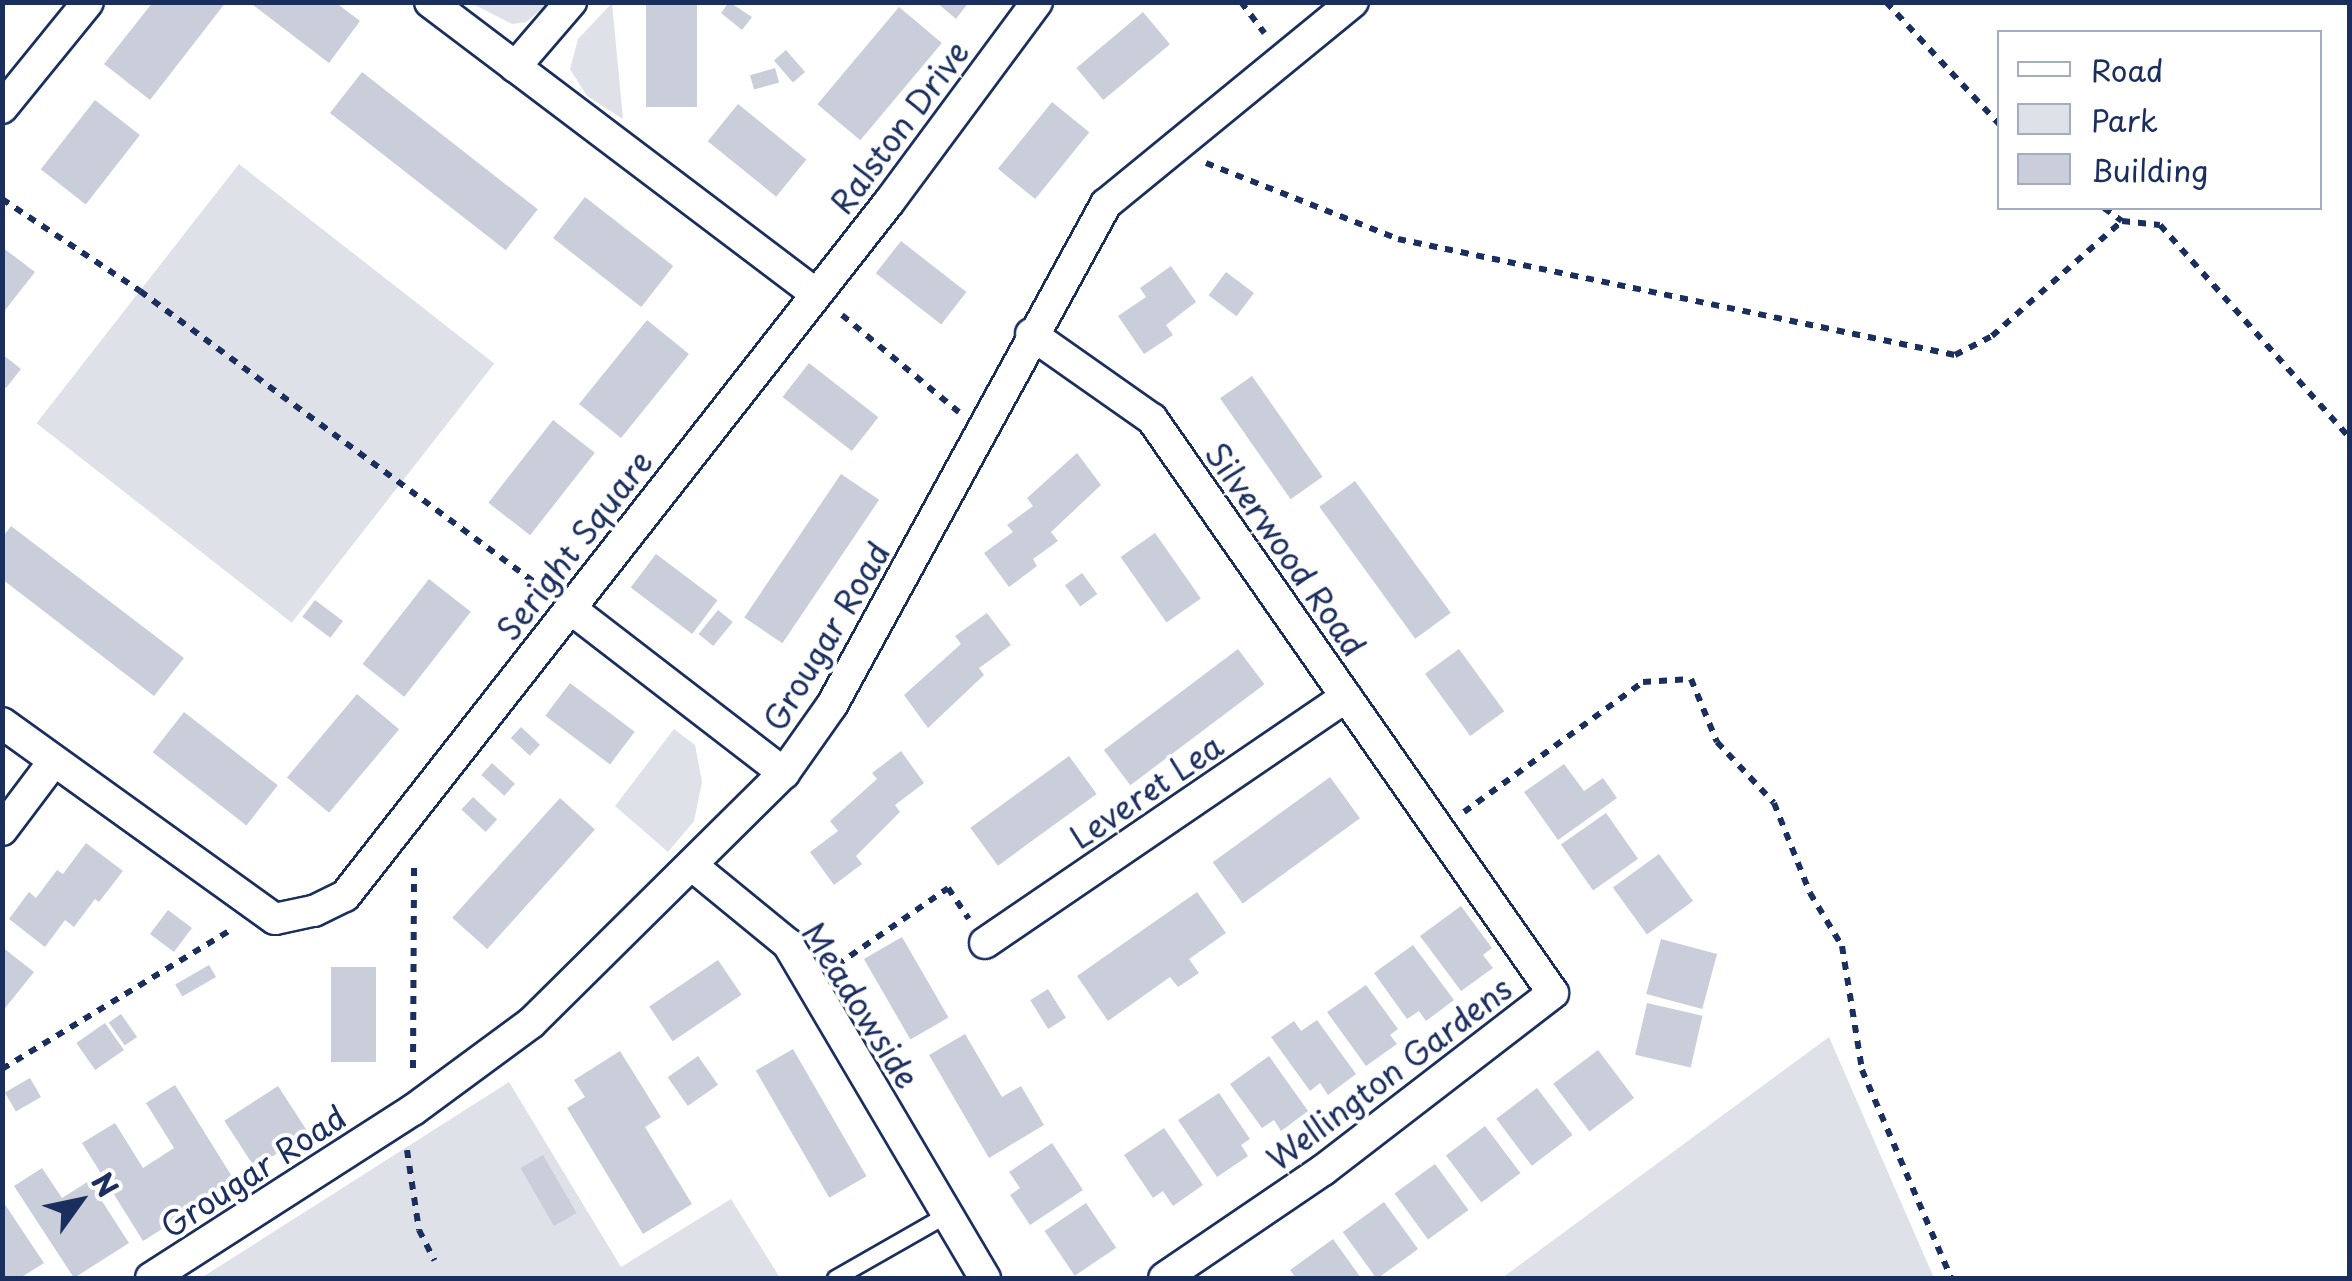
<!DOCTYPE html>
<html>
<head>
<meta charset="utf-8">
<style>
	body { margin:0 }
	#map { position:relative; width:2352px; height:1281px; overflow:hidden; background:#fff; font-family:"Playpen Sans",sans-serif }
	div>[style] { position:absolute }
	.green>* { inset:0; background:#dee1e7; transform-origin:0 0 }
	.building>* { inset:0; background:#caceda; transform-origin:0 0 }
	.path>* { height:6px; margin-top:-3px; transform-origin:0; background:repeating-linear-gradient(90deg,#1b2f5e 0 8px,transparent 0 16px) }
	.roads { filter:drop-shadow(2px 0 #1b2f5e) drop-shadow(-2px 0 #1b2f5e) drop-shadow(0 2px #1b2f5e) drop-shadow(0 -2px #1b2f5e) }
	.service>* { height:15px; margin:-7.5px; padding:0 7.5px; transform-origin:7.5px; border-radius:7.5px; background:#fff }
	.minor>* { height:30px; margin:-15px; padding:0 15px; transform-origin:15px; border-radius:15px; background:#fff }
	span { translate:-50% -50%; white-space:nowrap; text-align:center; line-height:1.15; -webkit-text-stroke:8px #fff; paint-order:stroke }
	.street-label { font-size:32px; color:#1b2f5e }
	.frame { position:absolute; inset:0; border:5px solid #1b2f5e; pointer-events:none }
	.legend { position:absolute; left:1997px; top:30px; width:325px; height:180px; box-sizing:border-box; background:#fff; border:2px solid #a4acbf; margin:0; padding:12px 18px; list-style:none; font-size:30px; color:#1b2f5e }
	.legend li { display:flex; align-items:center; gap:20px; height:50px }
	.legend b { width:50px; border:2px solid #a4acbf }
	.north { position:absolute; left:30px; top:1151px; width:100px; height:100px; -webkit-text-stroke:8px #fff; paint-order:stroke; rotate:57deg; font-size:28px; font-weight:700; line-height:40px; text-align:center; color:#1b2f5e }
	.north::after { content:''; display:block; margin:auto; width:35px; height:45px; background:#1b2f5e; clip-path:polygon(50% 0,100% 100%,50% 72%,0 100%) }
</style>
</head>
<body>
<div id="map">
	<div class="green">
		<div style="clip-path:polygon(471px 3px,549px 3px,526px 22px,512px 24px)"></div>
		<div style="clip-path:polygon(612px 3px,623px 119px,587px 96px,570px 69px,578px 39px)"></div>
		<div style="left:239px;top:164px;width:324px;height:329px;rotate:38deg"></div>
		<div style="clip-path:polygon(674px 729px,695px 745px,702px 782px,694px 821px,668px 852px,615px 806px)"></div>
		<div style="clip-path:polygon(1829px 1037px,1934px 1278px,1502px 1278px)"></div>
		<div style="clip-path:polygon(509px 1082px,621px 1267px,731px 1199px,780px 1278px,201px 1278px)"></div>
	</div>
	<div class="building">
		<div style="clip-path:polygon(153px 2px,226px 2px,150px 100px,104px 64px)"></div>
		<div style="clip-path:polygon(249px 2px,335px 2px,360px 21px,329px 63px)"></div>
		<div style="left:646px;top:2px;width:51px;height:105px"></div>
		<div style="clip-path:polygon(729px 2px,752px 17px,742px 30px,721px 13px)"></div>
		<div style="clip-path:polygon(936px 2px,969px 2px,956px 19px)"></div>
		<div style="left:899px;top:7px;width:56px;height:127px;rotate:40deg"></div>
		<div style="left:1143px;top:12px;width:42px;height:87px;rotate:50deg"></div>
		<div style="left:786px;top:50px;width:29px;height:16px;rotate:49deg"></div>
		<div style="left:775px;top:68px;width:15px;height:26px;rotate:74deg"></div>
		<div style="left:362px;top:72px;width:223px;height:52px;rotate:38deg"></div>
		<div style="left:95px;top:100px;width:57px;height:88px;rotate:38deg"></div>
		<div style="left:1052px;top:102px;width:48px;height:86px;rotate:39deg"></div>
		<div style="left:738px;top:104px;width:88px;height:48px;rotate:39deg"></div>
		<div style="left:585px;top:197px;width:112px;height:52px;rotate:38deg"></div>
		<div style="left:901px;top:241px;width:83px;height:41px;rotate:38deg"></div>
		<div style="clip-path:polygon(2px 247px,35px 272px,2px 314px)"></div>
		<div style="clip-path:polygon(1171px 266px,1196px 302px,1166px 325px,1173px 335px,1144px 354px,1118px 316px,1146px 297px,1140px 288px)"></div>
		<div style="left:1226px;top:272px;width:35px;height:29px;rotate:37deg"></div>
		<div style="left:647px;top:320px;width:54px;height:108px;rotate:39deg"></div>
		<div style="clip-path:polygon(2px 354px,21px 369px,6px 388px,2px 385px)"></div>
		<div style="left:809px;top:363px;width:88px;height:43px;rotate:38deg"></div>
		<div style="left:1252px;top:376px;width:123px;height:39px;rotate:55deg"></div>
		<div style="left:553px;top:420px;width:53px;height:105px;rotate:38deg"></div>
		<div style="clip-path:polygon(1077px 453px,1101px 485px,1051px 532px,1058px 541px,1033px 559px,1037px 566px,1009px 587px,984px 553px,1013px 532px,1007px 525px,1033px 506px,1027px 498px)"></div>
		<div style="left:841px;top:474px;width:46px;height:173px;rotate:34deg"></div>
		<div style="left:1355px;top:481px;width:163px;height:44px;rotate:54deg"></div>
		<div style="clip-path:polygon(11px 526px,184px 658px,154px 696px,2px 579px,2px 538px)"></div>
		<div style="left:1155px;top:533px;width:80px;height:42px;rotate:55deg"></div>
		<div style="left:656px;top:554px;width:77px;height:42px;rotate:37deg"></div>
		<div style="left:1082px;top:573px;width:26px;height:21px;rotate:54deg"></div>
		<div style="left:429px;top:579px;width:53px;height:108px;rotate:38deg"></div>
		<div style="left:315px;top:600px;width:35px;height:21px;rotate:37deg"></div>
		<div style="left:718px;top:610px;width:19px;height:31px;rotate:39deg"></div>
		<div style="clip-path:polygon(987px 613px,1011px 645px,979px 668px,984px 675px,928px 728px,904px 695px,961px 644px,955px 636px)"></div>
		<div style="left:1238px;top:649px;width:44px;height:168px;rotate:53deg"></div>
		<div style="left:1459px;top:649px;width:77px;height:42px;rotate:54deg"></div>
		<div style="left:570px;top:683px;width:81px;height:41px;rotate:37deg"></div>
		<div style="left:357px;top:694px;width:55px;height:109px;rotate:40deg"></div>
		<div style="left:184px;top:712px;width:119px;height:51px;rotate:38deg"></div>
		<div style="left:521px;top:727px;width:26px;height:15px;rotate:43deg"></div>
		<div style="clip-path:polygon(901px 751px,924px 783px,895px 805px,900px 812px,856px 856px,862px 864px,834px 885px,810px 852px,838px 831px,830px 821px,877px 779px,872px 773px)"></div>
		<div style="left:1069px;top:756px;width:47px;height:122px;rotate:54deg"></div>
		<div style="left:492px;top:763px;width:31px;height:16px;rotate:42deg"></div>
		<div style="clip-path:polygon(1564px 764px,1584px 791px,1603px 778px,1617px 798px,1558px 840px,1524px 792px)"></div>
		<div style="left:1330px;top:777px;width:51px;height:145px;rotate:54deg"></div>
		<div style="left:473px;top:797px;width:33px;height:17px;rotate:43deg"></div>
		<div style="left:560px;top:798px;width:47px;height:161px;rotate:42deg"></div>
		<div style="left:1606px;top:813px;width:56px;height:55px;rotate:55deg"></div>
		<div style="clip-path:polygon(86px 843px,123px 871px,99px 902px,95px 899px,74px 927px,65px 920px,45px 947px,9px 919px,29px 892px,36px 898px,57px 870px,63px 874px)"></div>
		<div style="left:1659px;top:854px;width:58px;height:57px;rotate:54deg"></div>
		<div style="clip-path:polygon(1197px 892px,1226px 933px,1189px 959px,1199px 973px,1178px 987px,1170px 977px,1108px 1021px,1077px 976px)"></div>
		<div style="clip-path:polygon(1461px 906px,1492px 948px,1483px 955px,1493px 968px,1461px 991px,1420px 936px)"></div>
		<div style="left:168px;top:910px;width:30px;height:30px;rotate:37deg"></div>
		<div style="left:902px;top:937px;width:93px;height:44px;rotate:60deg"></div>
		<div style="left:1661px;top:939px;width:58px;height:57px;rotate:15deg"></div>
		<div style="clip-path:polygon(1413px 945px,1454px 1000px,1426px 1021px,1419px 1011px,1407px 1019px,1374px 973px)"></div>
		<div style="clip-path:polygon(2px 947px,34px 972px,2px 1012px)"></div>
		<div style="left:718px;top:960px;width:42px;height:83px;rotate:56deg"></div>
		<div style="left:209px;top:965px;width:14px;height:39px;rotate:60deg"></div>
		<div style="left:331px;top:967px;width:45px;height:95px"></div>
		<div style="clip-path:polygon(1366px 985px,1398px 1029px,1390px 1035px,1397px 1044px,1366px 1066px,1327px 1012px)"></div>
		<div style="left:1048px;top:989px;width:34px;height:21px;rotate:58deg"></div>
		<div style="left:1647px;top:1003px;width:57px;height:53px;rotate:13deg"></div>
		<div style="left:121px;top:1014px;width:28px;height:15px;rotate:55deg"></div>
		<div style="clip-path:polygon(1317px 1020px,1356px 1074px,1328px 1095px,1320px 1083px,1310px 1091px,1271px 1037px,1294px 1021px,1301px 1031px)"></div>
		<div style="left:105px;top:1023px;width:33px;height:35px;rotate:55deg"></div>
		<div style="clip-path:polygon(965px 1034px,1002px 1097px,1021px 1086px,1044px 1125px,989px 1158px,929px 1055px)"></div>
		<div style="left:793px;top:1049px;width:147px;height:43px;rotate:60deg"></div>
		<div style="left:1598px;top:1050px;width:60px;height:56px;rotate:53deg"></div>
		<div style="clip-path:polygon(620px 1051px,661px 1117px,645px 1127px,692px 1204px,643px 1234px,567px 1108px,585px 1097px,574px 1080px)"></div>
		<div style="left:698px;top:1056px;width:35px;height:37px;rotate:55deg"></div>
		<div style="clip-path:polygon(1269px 1056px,1308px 1111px,1281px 1131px,1274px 1120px,1262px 1128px,1230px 1084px)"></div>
		<div style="left:30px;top:1078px;width:22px;height:29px;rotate:60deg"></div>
		<div style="clip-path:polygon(175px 1085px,236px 1183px,143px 1241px,82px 1143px,115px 1123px,143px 1168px,174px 1148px,146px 1103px)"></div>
		<div style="left:278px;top:1086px;width:56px;height:64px;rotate:57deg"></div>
		<div style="left:1537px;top:1088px;width:59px;height:51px;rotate:53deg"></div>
		<div style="clip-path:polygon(1219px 1093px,1250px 1139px,1241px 1145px,1248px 1156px,1217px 1177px,1178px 1120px)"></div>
		<div style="left:1485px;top:1126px;width:59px;height:49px;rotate:53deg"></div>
		<div style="clip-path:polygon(1164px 1128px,1203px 1185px,1173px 1206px,1163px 1191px,1153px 1198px,1124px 1155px)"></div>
		<div style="clip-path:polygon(1052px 1143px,1083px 1190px,1030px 1225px,1010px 1195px,1020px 1188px,1009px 1172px)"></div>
		<div style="left:543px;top:1155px;width:67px;height:26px;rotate:60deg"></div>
		<div style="left:1435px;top:1164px;width:57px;height:50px;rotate:54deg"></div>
		<div style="clip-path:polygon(42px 1168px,62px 1198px,89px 1181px,129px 1243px,74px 1278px,14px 1186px)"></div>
		<div style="clip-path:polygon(2px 1200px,44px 1263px,20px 1278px,2px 1278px)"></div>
		<div style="left:1384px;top:1202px;width:58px;height:51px;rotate:54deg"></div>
		<div style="left:1086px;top:1203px;width:54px;height:50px;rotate:56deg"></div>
		<div style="clip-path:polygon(1333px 1239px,1361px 1278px,1296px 1278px,1290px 1270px)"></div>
	</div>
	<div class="path">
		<div style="left:1241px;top:2px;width:39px;rotate:53deg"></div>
		<div style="left:1886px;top:2px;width:168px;rotate:47.2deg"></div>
		<div style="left:1206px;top:163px;width:206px;rotate:21.6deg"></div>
		<div style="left:1398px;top:239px;width:569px;rotate:11.76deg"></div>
		<div style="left:1955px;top:355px;width:42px;rotate:-27.2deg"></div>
		<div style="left:1992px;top:336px;width:174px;rotate:-41.5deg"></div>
		<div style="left:2px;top:199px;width:166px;rotate:33.7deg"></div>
		<div style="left:140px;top:291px;width:503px;rotate:36.44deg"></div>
		<div style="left:2104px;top:208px;width:22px;rotate:36deg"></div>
		<div style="left:2122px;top:221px;width:38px;rotate:6deg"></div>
		<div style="left:2160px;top:225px;width:285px;rotate:48.3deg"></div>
		<div style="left:842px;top:315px;width:152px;rotate:39.7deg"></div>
		<div style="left:1464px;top:812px;width:221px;rotate:-36deg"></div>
		<div style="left:1643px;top:682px;width:48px;rotate:-3.6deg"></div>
		<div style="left:1691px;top:679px;width:68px;rotate:67.6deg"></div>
		<div style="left:1717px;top:742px;width:83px;rotate:46.9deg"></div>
		<div style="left:1774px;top:803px;width:97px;rotate:68.2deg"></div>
		<div style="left:1810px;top:893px;width:62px;rotate:58.9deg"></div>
		<div style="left:1842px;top:946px;width:126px;rotate:80.8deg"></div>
		<div style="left:1862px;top:1070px;width:226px;rotate:66.8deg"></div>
		<div style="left:837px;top:965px;width:135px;rotate:-34.7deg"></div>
		<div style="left:948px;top:888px;width:37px;rotate:56deg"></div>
		<div style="left:413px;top:1068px;width:208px;rotate:-89.7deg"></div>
		<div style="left:2px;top:1069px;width:269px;rotate:-31.3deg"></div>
		<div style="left:407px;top:1150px;width:81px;rotate:81.5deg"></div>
		<div style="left:419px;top:1230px;width:34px;rotate:63deg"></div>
	</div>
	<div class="roads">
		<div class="service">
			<div style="left:835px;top:1278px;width:129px;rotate:-29.7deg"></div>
		</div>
		<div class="minor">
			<div style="left:430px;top:2px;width:481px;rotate:37.1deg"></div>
			<div style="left:515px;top:67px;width:86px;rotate:-49.3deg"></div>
			<div style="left:2px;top:108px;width:136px;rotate:-50.9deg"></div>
			<div style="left:1031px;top:334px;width:148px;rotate:35.1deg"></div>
			<div style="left:1152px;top:419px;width:700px;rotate:55.06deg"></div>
			<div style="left:1553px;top:993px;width:290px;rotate:142.4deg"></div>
			<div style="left:1323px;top:1170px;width:192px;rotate:145.8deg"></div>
			<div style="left:571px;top:609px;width:269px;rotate:37.6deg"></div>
			<div style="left:2px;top:723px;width:336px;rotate:35.7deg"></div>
			<div style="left:275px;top:919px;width:40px;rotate:-12deg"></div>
			<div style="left:314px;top:911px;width:34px;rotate:-26deg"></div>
			<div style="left:345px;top:896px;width:882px;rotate:-51.91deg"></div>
			<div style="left:889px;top:202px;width:249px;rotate:-53.5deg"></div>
			<div style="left:2px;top:830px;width:86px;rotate:-53deg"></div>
			<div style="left:694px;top:867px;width:122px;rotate:39.3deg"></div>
			<div style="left:788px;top:944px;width:388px;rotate:59.5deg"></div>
			<div style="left:985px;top:943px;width:437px;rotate:-34.3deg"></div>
			<div style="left:151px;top:1278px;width:311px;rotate:-32.7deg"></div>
			<div style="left:413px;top:1110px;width:147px;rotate:-36.4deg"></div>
			<div style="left:531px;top:1023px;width:356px;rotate:-44.7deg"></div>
			<div style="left:784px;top:773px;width:83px;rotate:-54.8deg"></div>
			<div style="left:832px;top:705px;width:571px;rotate:-61.33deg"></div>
			<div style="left:1106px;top:204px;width:319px;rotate:-39.3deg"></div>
		</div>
	</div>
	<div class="street-label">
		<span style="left:899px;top:127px;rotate:-53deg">Ralston Drive</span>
		<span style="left:574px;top:545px;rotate:-52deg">Seright Square</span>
		<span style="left:1286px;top:549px;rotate:55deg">Silverwood Road</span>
		<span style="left:826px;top:636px;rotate:-59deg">Grougar Road</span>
		<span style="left:1146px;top:791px;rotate:-34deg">Leveret Lea</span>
		<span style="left:861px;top:1005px;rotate:58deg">Meadowside</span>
		<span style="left:1389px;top:1073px;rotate:-37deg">Wellington Gardens</span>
		<span style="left:253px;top:1171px;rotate:-33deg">Grougar Road</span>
	</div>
	<div class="frame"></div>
	<ul class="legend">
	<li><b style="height:12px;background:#fff"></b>Road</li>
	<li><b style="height:28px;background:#dee1e7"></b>Park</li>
	<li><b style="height:28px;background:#caceda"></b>Building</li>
	</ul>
	<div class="north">N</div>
</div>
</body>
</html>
